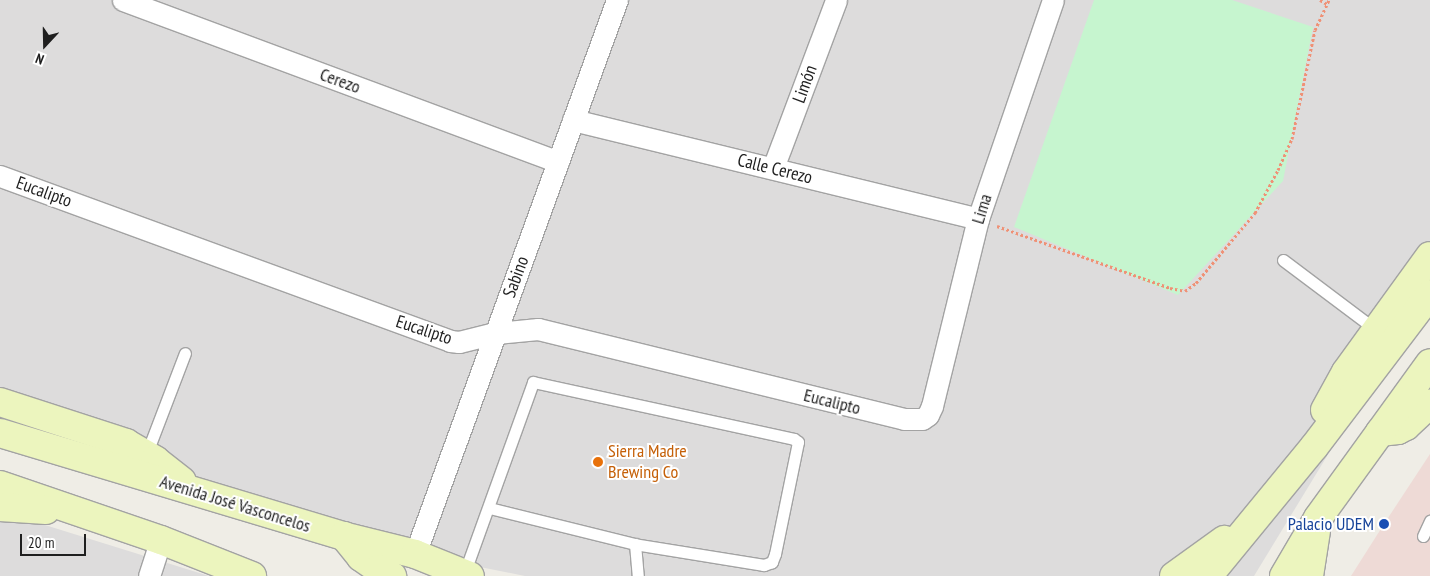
<!DOCTYPE html>
<html>
<head>
<meta charset="utf-8">
<style>
	body { margin:0 }
	#map { position:relative; width:1430px; height:576px; overflow:hidden; background:#efede6; font-family:"PT Sans Narrow",sans-serif }
	div>[style] { position:absolute }
	.residential>* { inset:0; background:#dddcdc }
	.commercial>* { inset:0; background:#eedad6 }
	.park>* { inset:0; background:#c6f5cf }
	.path>* { height:3px; margin-top:-1.5px; transform-origin:0; background:repeating-linear-gradient(90deg,#ef9176 0 2.5px,transparent 0 5px) }
	.roads { filter:drop-shadow(1px 0 #a3a3a3) drop-shadow(-1px 0 #a3a3a3) drop-shadow(0 1px #a3a3a3) drop-shadow(0 -1px #a3a3a3) }
	.lane>* { height:11px; margin:-5.5px; padding:0 5.5px; transform-origin:5.5px; border-radius:5.5px; background:#fff }
	.street>* { height:21px; margin:-10.5px; padding:0 10.5px; transform-origin:10.5px; border-radius:10.5px; background:#fff }
	.secondary>* { height:28px; margin:-14px; padding:0 14px; transform-origin:14px; border-radius:14px; background:#ecf5be }
	.dots>* { width:14px; height:14px; translate:-50% -50%; box-sizing:border-box; border:2px solid #fff; border-radius:50% }
	span { translate:-50% -50%; white-space:nowrap; text-align:center; line-height:1.15; -webkit-text-stroke:4px #fff; paint-order:stroke }
	.street-label { font-size:18px; color:#1f1f1f }
	.food-label { font-size:18px; color:#c56008 }
	.left { translate:0 -50%; text-align:left }
	.transit-label { font-size:18px; color:#164399 }
	.right { translate:-100% -50%; text-align:right }
	.north { position:absolute; left:20px; top:20px; width:50px; height:50px; -webkit-text-stroke:4px #fff; paint-order:stroke; rotate:201deg; font-size:14px; font-weight:700; line-height:20px; text-align:center; color:#1f1f1f }
	.north::after { content:''; display:block; margin:auto; width:18px; height:22px; background:#1f1f1f; clip-path:polygon(50% 0,100% 100%,50% 72%,0 100%) }
	.scale { position:absolute; left:20px; top:534px; width:66px; height:22px; box-sizing:border-box; border:2px solid #1f1f1f; border-top:0; padding-left:6px; font-size:15px; line-height:18px; white-space:nowrap; color:#1f1f1f; -webkit-text-stroke:4px #fff; paint-order:stroke }
</style>
</head>
<body>
<div id="map">
	<div class="residential">
		<div style="clip-path:polygon(0 0,1430px 0,1430px 287px,1254px 576px,525px 576px,415px 554px,0 423px)"></div>
		<div style="clip-path:polygon(0 511px,209px 576px,0 576px)"></div>
	</div>
	<div class="commercial">
		<div style="clip-path:polygon(1430px 454px,1430px 576px,1351px 576px,1384px 524px)"></div>
	</div>
	<div class="park">
		<div style="clip-path:polygon(1094px 0,1232px 0,1313px 27px,1283px 181px,1178px 295px,1014px 227px)"></div>
	</div>
	<div class="path">
		<div style="left:1320px;top:0;width:8px;rotate:30deg"></div>
		<div style="left:997px;top:226px;width:184px;rotate:19.7deg"></div>
		<div style="left:1170px;top:288px;width:15px;rotate:11deg"></div>
		<div style="left:1185px;top:291px;width:14px;rotate:-36deg"></div>
		<div style="left:1196px;top:283px;width:92px;rotate:-49.9deg"></div>
		<div style="left:1255px;top:213px;width:49px;rotate:-61.9deg"></div>
		<div style="left:1278px;top:170px;width:34px;rotate:-66deg"></div>
		<div style="left:1292px;top:139px;width:111px;rotate:-78.1deg"></div>
		<div style="left:1315px;top:30px;width:33px;rotate:-65deg"></div>
	</div>
	<div class="roads">
		<div class="lane">
			<div style="left:1283px;top:260px;width:115px;rotate:36.9deg"></div>
			<div style="left:146px;top:455px;width:109px;rotate:-69.1deg"></div>
			<div style="left:1423px;top:536px;width:17px;rotate:-65deg"></div>
			<div style="left:635px;top:544px;width:32px;rotate:85deg"></div>
			<div style="left:464px;top:574px;width:204px;rotate:-70.2deg"></div>
			<div style="left:533px;top:382px;width:267px;rotate:12.3deg"></div>
			<div style="left:794px;top:439px;width:5px;rotate:37deg"></div>
			<div style="left:798px;top:442px;width:114px;rotate:101.6deg"></div>
			<div style="left:775px;top:554px;width:9px;rotate:111deg"></div>
			<div style="left:772px;top:562px;width:9px;rotate:159deg"></div>
			<div style="left:764px;top:565px;width:131px;rotate:-170.8deg"></div>
			<div style="left:635px;top:544px;width:150px;rotate:-166.1deg"></div>
		</div>
		<div class="street">
			<div style="left:123px;top:0;width:464px;rotate:20.4deg"></div>
			<div style="left:573px;top:120px;width:417px;rotate:13.7deg"></div>
			<div style="left:773px;top:168px;width:179px;rotate:-69.4deg"></div>
			<div style="left:0;top:176px;width:479px;rotate:20.1deg"></div>
			<div style="left:450px;top:341px;width:9px;rotate:6deg"></div>
			<div style="left:459px;top:342px;width:38px;rotate:-14deg"></div>
			<div style="left:496px;top:333px;width:42px;rotate:-5.4deg"></div>
			<div style="left:538px;top:329px;width:377px;rotate:13.8deg"></div>
			<div style="left:904px;top:419px;width:18px"></div>
			<div style="left:922px;top:419px;width:7px;rotate:-34deg"></div>
			<div style="left:928px;top:415px;width:10px;rotate:-66deg"></div>
			<div style="left:932px;top:406px;width:193px;rotate:-76.2deg"></div>
			<div style="left:978px;top:219px;width:231px;rotate:-71.1deg"></div>
			<div style="left:415px;top:554px;width:590px;rotate:-69.97deg"></div>
			<div style="left:149px;top:576px;width:38px;rotate:-72deg"></div>
		</div>
		<div class="secondary">
			<div style="left:0;top:402px;width:133px;rotate:18deg"></div>
			<div style="left:126px;top:443px;width:34px;rotate:30deg"></div>
			<div style="left:155px;top:460px;width:34px;rotate:38deg"></div>
			<div style="left:1325px;top:410px;width:43px;rotate:-61.1deg"></div>
			<div style="left:1346px;top:372px;width:143px;rotate:-54.1deg"></div>
			<div style="left:1380px;top:432px;width:18px;rotate:-6deg"></div>
			<div style="left:1398px;top:430px;width:9px;rotate:-27deg"></div>
			<div style="left:1406px;top:426px;width:33px;rotate:-43deg"></div>
			<div style="left:0;top:433px;width:358px;rotate:16.7deg"></div>
			<div style="left:343px;top:536px;width:74px;rotate:14deg"></div>
			<div style="left:415px;top:554px;width:59px;rotate:21.8deg"></div>
			<div style="left:0;top:485px;width:170px;rotate:18.9deg"></div>
			<div style="left:161px;top:540px;width:98px;rotate:21.6deg"></div>
			<div style="left:0;top:507px;width:46px;rotate:3.7deg"></div>
			<div style="left:344px;top:536px;width:27px;rotate:51deg"></div>
			<div style="left:361px;top:557px;width:21px;rotate:35deg"></div>
			<div style="left:378px;top:569px;width:16px;rotate:27deg"></div>
			<div style="left:1174px;top:576px;width:62px;rotate:-35.8deg"></div>
			<div style="left:1208px;top:576px;width:167px;rotate:-50.6deg"></div>
			<div style="left:1314px;top:447px;width:192px;rotate:-52.8deg"></div>
			<div style="left:1284px;top:576px;width:67px;rotate:-59.6deg"></div>
			<div style="left:1318px;top:518px;width:191px;rotate:-54.1deg"></div>
			<div style="left:1309px;top:576px;width:46px;rotate:-81.2deg"></div>
		</div>
	</div>
	<div class="dots">
		<div style="left:598px;top:462px;background:#e8710a"></div>
		<div style="left:1384px;top:524px;background:#1a4fb4"></div>
	</div>
	<div class="street-label">
		<span style="left:340px;top:81px;rotate:20deg">Cerezo</span>
		<span style="left:805px;top:84px;rotate:-70deg">Limón</span>
		<span style="left:775px;top:169px;rotate:14deg">Calle Cerezo</span>
		<span style="left:44px;top:192px;rotate:20deg">Eucalipto</span>
		<span style="left:982px;top:209px;rotate:-73deg">Lima</span>
		<span style="left:516px;top:277px;rotate:-70deg">Sabino</span>
		<span style="left:424px;top:330px;rotate:18deg">Eucalipto</span>
		<span style="left:832px;top:402px;rotate:14deg">Eucalipto</span>
		<span style="left:235px;top:504px;rotate:17deg">Avenida José Vasconcelos</span>
	</div>
	<div class="food-label">
		<span class="left" style="left:608px;top:462px">Sierra Madre<br>Brewing Co</span>
	</div>
	<div class="transit-label">
		<span class="right" style="left:1374px;top:524px">Palacio UDEM</span>
	</div>
	<div class="north">N</div>
	<div class="scale">20 m</div>
</div>
</body>
</html>
